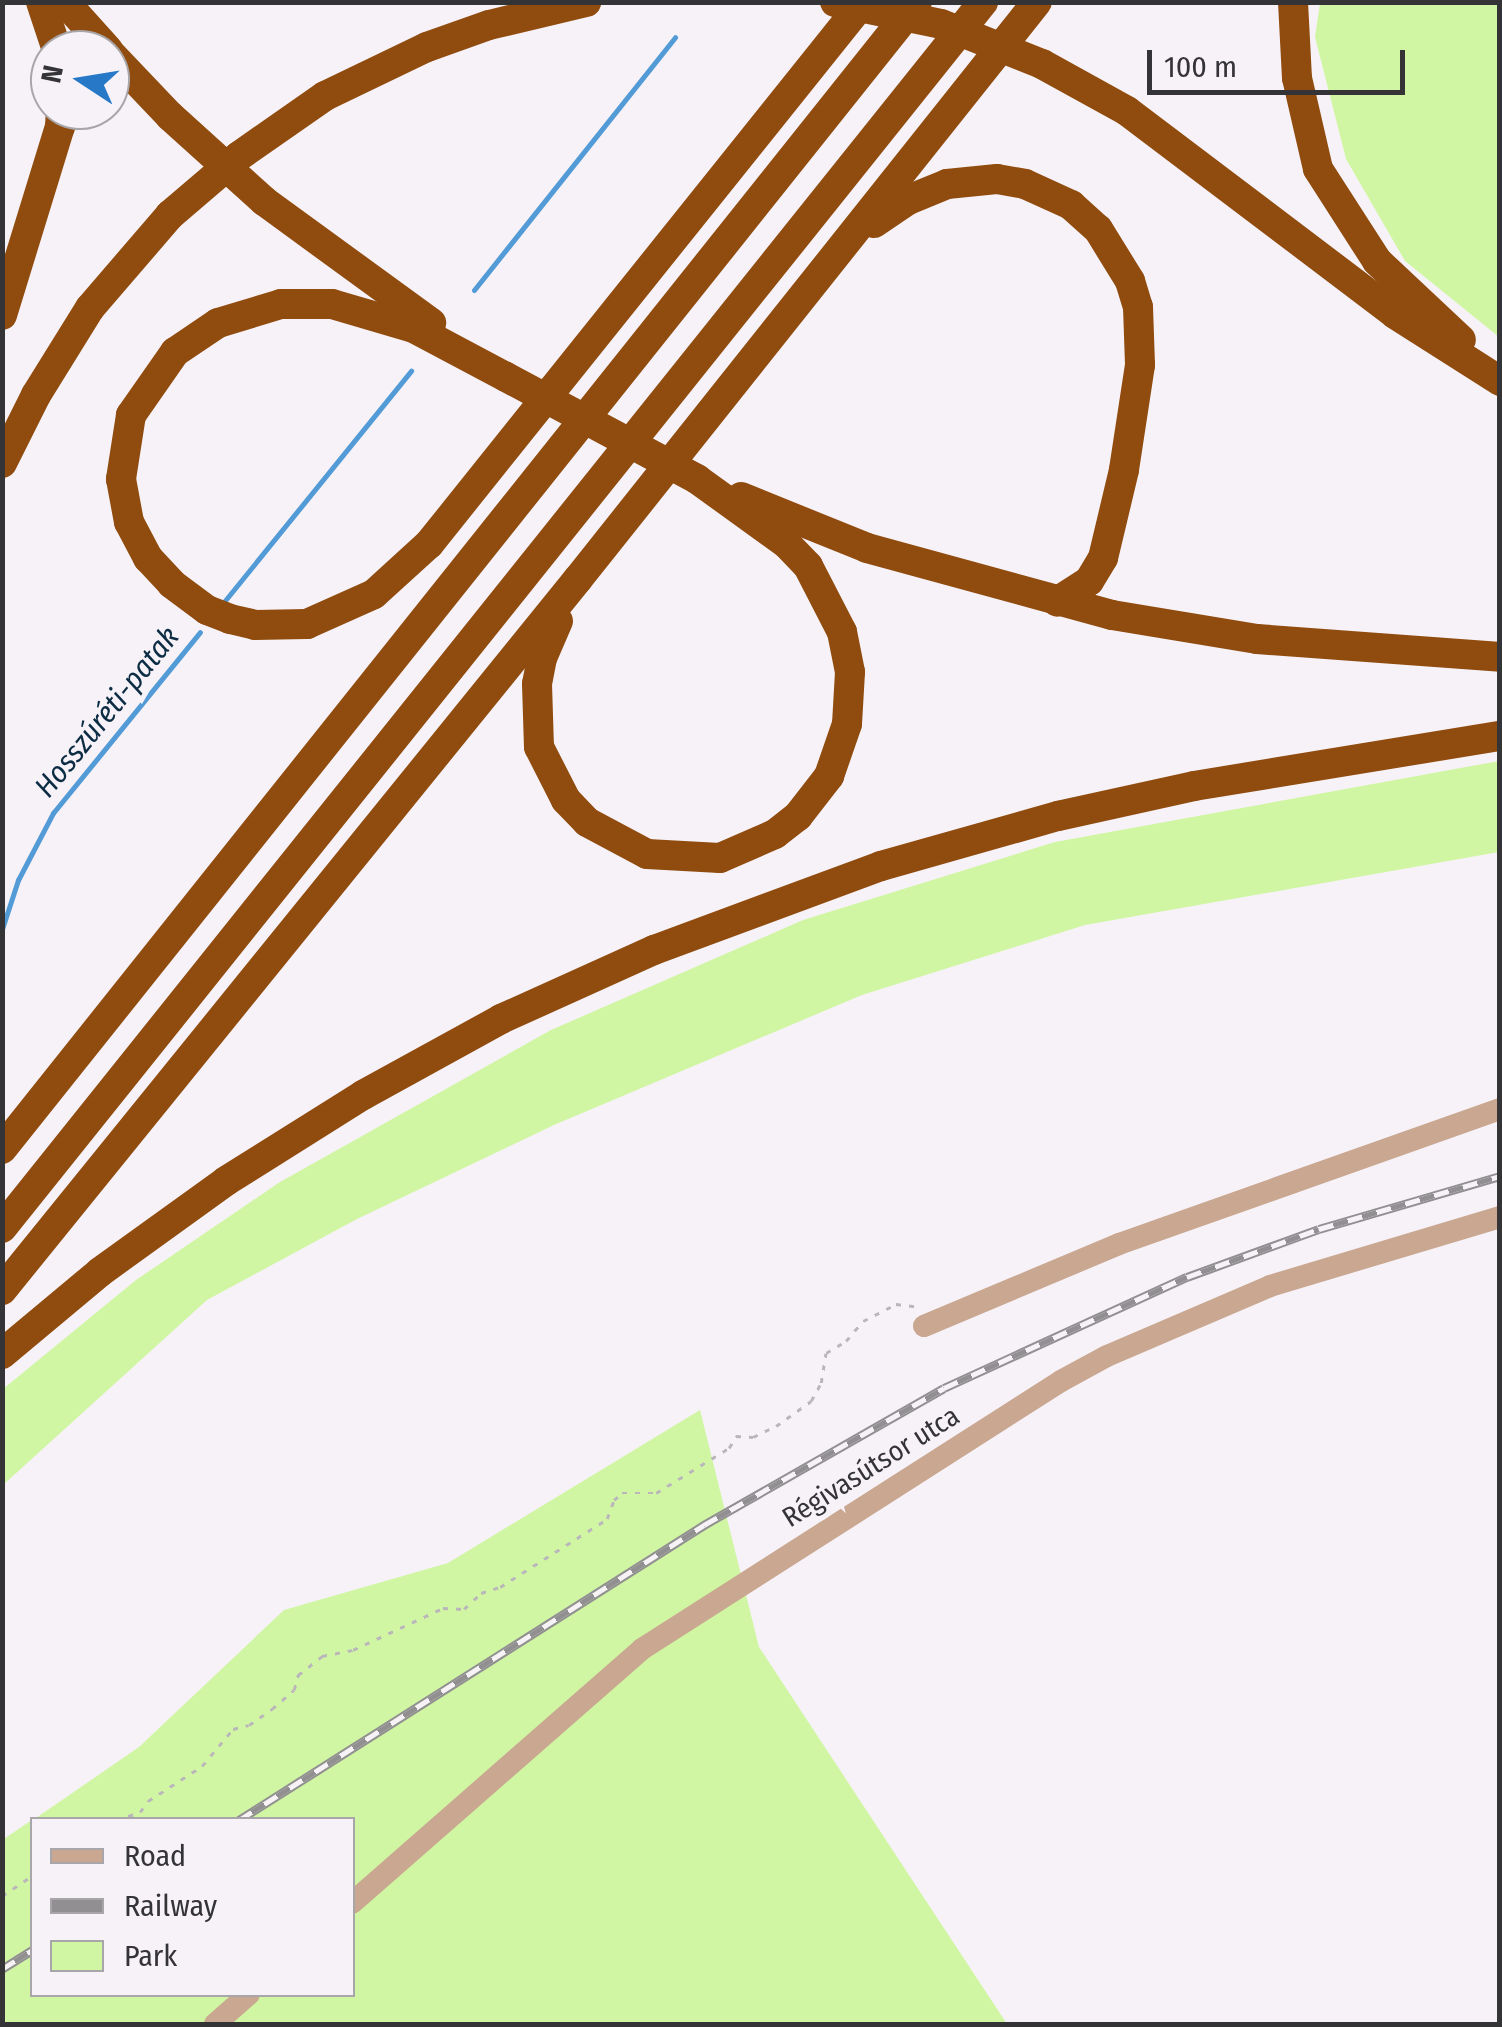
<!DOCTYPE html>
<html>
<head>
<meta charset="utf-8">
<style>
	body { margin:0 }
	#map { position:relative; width:1502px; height:2027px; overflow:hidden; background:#f7f2f8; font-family:"Fira Sans Condensed",sans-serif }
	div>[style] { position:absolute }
	.green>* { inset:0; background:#d1f6a3 }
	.stream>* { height:5px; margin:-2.5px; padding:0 2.5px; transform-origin:2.5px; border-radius:2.5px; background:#539bd6 }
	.path>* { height:2.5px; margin-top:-1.25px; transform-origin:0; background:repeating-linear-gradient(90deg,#bab7bb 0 5px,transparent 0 13px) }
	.minor>* { height:22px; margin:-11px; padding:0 11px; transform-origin:11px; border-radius:11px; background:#c9a790 }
	.highway>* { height:30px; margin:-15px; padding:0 15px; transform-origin:15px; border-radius:15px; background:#904c0e }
	.rail>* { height:9px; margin-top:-4.5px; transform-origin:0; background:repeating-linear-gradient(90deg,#f7f2f8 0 15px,#928f93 0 30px); box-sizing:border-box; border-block:2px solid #928f93 }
	.highway-bridge>* { height:30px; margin:-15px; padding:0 15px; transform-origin:15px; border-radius:15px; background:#904c0e }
	span { translate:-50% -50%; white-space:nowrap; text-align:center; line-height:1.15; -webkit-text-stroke:10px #f7f2f8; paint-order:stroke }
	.street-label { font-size:28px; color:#343335 }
	.water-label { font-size:30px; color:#0c2c44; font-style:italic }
	.frame { position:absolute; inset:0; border:5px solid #343335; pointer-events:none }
	.legend { position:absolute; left:30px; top:1817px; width:325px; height:180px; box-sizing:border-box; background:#f7f2f8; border:2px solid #a9a6aa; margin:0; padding:12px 18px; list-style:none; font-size:30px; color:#343335 }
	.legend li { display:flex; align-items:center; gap:20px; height:50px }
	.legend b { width:50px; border:2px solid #a9a6aa }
	.north { position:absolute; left:30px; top:30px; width:100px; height:100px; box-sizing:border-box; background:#f7f2f8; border:2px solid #a9a6aa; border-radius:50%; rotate:282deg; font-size:28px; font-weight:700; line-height:40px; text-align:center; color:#343335 }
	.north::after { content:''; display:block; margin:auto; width:35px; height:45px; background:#2779c7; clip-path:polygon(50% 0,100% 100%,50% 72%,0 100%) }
	.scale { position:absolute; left:1147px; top:50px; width:258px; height:45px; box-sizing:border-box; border:5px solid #343335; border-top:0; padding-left:12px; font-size:30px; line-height:35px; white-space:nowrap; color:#343335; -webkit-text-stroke:8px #f7f2f8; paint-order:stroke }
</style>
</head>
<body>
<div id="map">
	<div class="green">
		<div style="clip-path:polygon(1320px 3px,1499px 3px,1499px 337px,1405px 261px,1346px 159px,1315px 37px)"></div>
		<div style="clip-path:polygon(1499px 761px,1499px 852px,1085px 925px,862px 995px,554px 1125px,357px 1219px,207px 1300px,3px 1485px,3px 1389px,136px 1280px,280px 1182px,551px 1030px,803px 920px,1055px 842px)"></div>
		<div style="clip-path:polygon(700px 1410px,759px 1647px,1007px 2024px,3px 2024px,2px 1840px,32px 1820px,32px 1994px,352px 1994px,352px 1820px,33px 1820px,139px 1747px,284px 1610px,448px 1563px)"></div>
	</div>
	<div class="stream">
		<div style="left:474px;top:290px;width:323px;rotate:-51.5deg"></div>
		<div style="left:223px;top:603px;width:299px;rotate:-51deg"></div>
		<div style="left:2px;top:929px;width:52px;rotate:-71.9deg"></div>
		<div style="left:18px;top:880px;width:76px;rotate:-62.4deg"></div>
		<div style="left:53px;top:813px;width:233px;rotate:-50.9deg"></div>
	</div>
	<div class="path">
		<div style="left:116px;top:1820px;width:25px;rotate:-18deg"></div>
		<div style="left:140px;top:1812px;width:14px;rotate:-54deg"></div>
		<div style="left:148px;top:1801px;width:64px;rotate:-32.9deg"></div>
		<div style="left:202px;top:1766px;width:48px;rotate:-50deg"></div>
		<div style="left:233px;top:1729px;width:16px;rotate:-14deg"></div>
		<div style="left:249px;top:1725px;width:28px;rotate:-35deg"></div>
		<div style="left:272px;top:1709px;width:29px;rotate:-41deg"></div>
		<div style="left:294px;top:1690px;width:16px;rotate:-75deg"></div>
		<div style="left:298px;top:1675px;width:31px;rotate:-38deg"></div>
		<div style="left:322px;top:1656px;width:32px;rotate:-11deg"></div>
		<div style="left:353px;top:1650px;width:99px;rotate:-25deg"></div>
		<div style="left:443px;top:1608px;width:21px;rotate:3deg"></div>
		<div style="left:464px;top:1609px;width:23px;rotate:-43deg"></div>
		<div style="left:481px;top:1593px;width:20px;rotate:-18deg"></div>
		<div style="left:500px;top:1587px;width:127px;rotate:-32.4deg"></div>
		<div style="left:607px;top:1519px;width:20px;rotate:-70deg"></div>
		<div style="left:614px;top:1500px;width:11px;rotate:-41deg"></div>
		<div style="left:622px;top:1493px;width:34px"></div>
		<div style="left:656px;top:1493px;width:86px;rotate:-31.7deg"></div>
		<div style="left:729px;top:1448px;width:14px;rotate:-60deg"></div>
		<div style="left:736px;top:1436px;width:17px;rotate:3deg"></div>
		<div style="left:753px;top:1437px;width:25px;rotate:-26deg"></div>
		<div style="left:776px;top:1426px;width:43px;rotate:-35.5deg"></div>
		<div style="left:811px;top:1401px;width:21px;rotate:-61deg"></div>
		<div style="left:821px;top:1383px;width:30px;rotate:-81deg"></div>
		<div style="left:826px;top:1353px;width:23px;rotate:-31deg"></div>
		<div style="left:846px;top:1341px;width:26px;rotate:-50deg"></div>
		<div style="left:863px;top:1321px;width:37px;rotate:-27deg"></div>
		<div style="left:896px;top:1304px;width:23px;rotate:7deg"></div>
		<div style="left:2px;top:1896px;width:36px;rotate:-34deg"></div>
	</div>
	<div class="minor">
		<div style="left:924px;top:1326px;width:212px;rotate:-22.8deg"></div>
		<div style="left:1119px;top:1244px;width:404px;rotate:-19.5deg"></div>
		<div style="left:352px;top:1903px;width:386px;rotate:-41.2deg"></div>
		<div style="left:642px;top:1649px;width:497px;rotate:-32.6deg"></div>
		<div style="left:1061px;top:1381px;width:52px;rotate:-28.5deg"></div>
		<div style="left:1107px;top:1356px;width:177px;rotate:-23.2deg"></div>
		<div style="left:1270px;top:1286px;width:240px;rotate:-16.7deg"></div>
		<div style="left:215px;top:2024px;width:45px;rotate:-41.4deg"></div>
	</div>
	<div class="highway">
		<div style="left:41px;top:2px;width:51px;rotate:71.6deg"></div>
		<div style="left:65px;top:2px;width:64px;rotate:48.1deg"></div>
		<div style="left:1293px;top:2px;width:76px;rotate:87deg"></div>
		<div style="left:1297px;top:78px;width:93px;rotate:77deg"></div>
		<div style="left:1318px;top:169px;width:109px;rotate:57.3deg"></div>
		<div style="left:1377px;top:261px;width:115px;rotate:43.2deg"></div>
		<div style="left:110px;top:53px;width:87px;rotate:46.4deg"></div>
		<div style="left:1042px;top:64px;width:97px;rotate:28.9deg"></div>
		<div style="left:1127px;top:111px;width:336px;rotate:37.1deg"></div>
		<div style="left:1395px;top:314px;width:125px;rotate:32.5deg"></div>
		<div style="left:264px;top:201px;width:207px;rotate:36.1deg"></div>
		<div style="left:874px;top:223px;width:41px;rotate:-34.1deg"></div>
		<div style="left:908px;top:200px;width:42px;rotate:-22.3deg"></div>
		<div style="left:947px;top:184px;width:50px;rotate:-5.7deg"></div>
		<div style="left:997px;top:179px;width:28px;rotate:10deg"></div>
		<div style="left:1025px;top:184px;width:51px;rotate:24.5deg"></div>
		<div style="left:1071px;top:205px;width:36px;rotate:42deg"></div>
		<div style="left:1098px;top:229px;width:61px;rotate:58.4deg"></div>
		<div style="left:1130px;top:281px;width:27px;rotate:73deg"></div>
		<div style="left:1138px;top:307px;width:58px;rotate:88deg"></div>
		<div style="left:1140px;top:365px;width:106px;rotate:98.7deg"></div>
		<div style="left:1124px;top:470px;width:90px;rotate:103.4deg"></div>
		<div style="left:1103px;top:558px;width:27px;rotate:121deg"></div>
		<div style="left:1089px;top:581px;width:38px;rotate:147deg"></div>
		<div style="left:2px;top:315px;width:197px;rotate:-72.9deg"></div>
		<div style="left:60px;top:127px;width:17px;rotate:-87deg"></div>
		<div style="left:506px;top:377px;width:104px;rotate:-152deg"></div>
		<div style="left:414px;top:328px;width:85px;rotate:-163.7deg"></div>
		<div style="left:332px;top:304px;width:51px;rotate:180deg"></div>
		<div style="left:281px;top:304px;width:66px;rotate:163.2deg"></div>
		<div style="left:218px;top:323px;width:52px;rotate:146deg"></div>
		<div style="left:175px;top:352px;width:77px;rotate:124.9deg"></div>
		<div style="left:131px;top:415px;width:65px;rotate:98.9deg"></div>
		<div style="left:121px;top:479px;width:44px;rotate:79.5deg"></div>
		<div style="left:129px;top:522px;width:41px;rotate:62.2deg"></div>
		<div style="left:148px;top:558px;width:35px;rotate:47deg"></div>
		<div style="left:172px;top:584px;width:44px;rotate:36.6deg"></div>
		<div style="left:207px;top:610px;width:25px;rotate:21deg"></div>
		<div style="left:230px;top:619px;width:26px;rotate:13deg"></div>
		<div style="left:255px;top:625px;width:52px;rotate:-1.1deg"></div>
		<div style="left:307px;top:624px;width:73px;rotate:-24.1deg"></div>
		<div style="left:374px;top:594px;width:74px;rotate:-42.3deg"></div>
		<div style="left:429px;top:544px;width:694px;rotate:-51.31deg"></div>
		<div style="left:2px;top:463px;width:76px;rotate:-63.4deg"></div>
		<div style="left:36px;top:395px;width:102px;rotate:-58.2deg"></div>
		<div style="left:90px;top:308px;width:123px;rotate:-49.3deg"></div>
		<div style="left:170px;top:215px;width:91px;rotate:-40.5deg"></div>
		<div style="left:239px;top:156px;width:105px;rotate:-34.9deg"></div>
		<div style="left:325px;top:96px;width:113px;rotate:-25.7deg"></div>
		<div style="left:427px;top:47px;width:66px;rotate:-19.5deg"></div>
		<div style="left:489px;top:25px;width:100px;rotate:-13.3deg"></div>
		<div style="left:741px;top:497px;width:136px;rotate:22deg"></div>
		<div style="left:867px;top:548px;width:254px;rotate:15.3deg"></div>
		<div style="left:1112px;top:615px;width:147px;rotate:9.4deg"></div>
		<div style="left:1257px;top:639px;width:244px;rotate:4.2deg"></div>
		<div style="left:558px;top:621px;width:40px;rotate:113.4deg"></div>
		<div style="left:542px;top:658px;width:26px;rotate:101deg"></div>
		<div style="left:537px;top:684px;width:63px;rotate:88.2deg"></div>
		<div style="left:539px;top:747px;width:59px;rotate:63deg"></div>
		<div style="left:566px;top:800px;width:30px;rotate:46deg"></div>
		<div style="left:587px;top:822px;width:68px;rotate:28.1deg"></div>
		<div style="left:647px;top:854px;width:73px;rotate:3.1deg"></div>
		<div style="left:720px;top:858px;width:60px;rotate:-23.6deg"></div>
		<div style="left:775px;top:834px;width:29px;rotate:-38deg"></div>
		<div style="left:798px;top:816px;width:51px;rotate:-52.2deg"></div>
		<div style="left:829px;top:776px;width:55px;rotate:-70.9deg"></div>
		<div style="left:847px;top:724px;width:52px;rotate:-86.7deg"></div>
		<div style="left:850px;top:672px;width:41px;rotate:-101.3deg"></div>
		<div style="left:842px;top:632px;width:74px;rotate:-117.3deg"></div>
		<div style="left:808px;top:566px;width:30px;rotate:-134deg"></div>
		<div style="left:787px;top:544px;width:111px;rotate:-144.2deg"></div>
		<div style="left:2px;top:1149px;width:1467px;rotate:-51.42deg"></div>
		<div style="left:2px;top:1228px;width:1570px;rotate:-51.33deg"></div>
		<div style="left:2px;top:1290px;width:915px;rotate:-50.99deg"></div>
		<div style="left:578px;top:579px;width:737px;rotate:-51.5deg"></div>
		<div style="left:2px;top:1354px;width:128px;rotate:-39.9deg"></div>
		<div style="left:100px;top:1272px;width:155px;rotate:-35.8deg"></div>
		<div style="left:226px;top:1181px;width:162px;rotate:-32.1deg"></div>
		<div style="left:363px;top:1095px;width:158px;rotate:-28.8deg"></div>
		<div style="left:501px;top:1019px;width:168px;rotate:-24.3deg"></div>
		<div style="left:654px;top:950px;width:242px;rotate:-20.3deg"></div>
		<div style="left:881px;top:866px;width:184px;rotate:-15.8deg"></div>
		<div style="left:1058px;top:816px;width:139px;rotate:-12.4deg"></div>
		<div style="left:1194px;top:786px;width:310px;rotate:-9.3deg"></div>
	</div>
	<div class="rail">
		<div style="left:239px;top:1820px;width:551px;rotate:-32.39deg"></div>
		<div style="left:704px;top:1525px;width:276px;rotate:-29.7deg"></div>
		<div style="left:944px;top:1388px;width:267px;rotate:-24.6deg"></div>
		<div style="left:1187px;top:1277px;width:140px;rotate:-20deg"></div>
		<div style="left:1319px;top:1229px;width:189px;rotate:-16.3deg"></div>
		<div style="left:2px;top:1969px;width:36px;rotate:-32deg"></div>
	</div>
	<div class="highway-bridge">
		<div style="left:835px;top:2px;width:108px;rotate:11.7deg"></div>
		<div style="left:941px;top:24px;width:109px;rotate:21.6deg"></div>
		<div style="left:170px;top:116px;width:127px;rotate:42.1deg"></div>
		<div style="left:506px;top:377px;width:217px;rotate:28.1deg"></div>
	</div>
	<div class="street-label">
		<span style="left:871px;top:1467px;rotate:-32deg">Régivasútsor utca</span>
	</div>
	<div class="water-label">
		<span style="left:107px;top:712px;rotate:-51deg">Hosszúréti-patak</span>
	</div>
	<div class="frame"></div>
	<ul class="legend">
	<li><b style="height:12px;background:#c9a790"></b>Road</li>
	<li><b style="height:12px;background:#928f93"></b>Railway</li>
	<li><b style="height:28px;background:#d1f6a3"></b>Park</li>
	</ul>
	<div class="north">N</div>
	<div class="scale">100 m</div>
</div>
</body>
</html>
